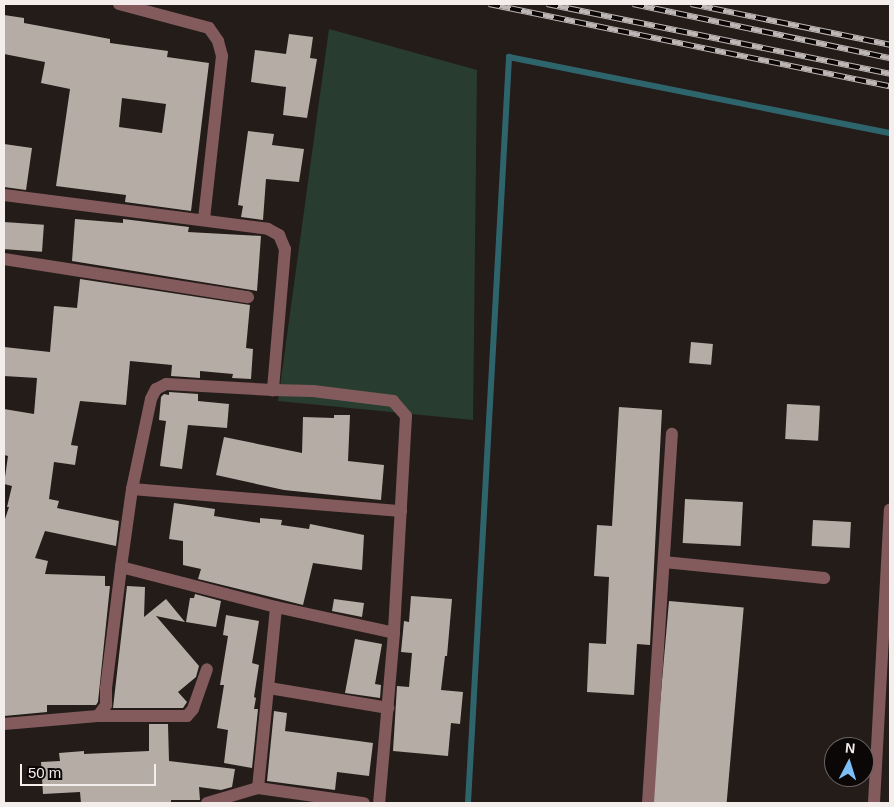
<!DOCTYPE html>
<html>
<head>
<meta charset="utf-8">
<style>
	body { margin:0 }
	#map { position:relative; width:894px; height:807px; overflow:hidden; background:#241c19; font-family:Arial,sans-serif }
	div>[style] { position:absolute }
	.green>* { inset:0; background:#283d30 }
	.stream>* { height:5.5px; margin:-2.75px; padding:0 2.75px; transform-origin:2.75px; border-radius:2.75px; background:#2e656d }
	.building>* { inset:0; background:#b5aca5; transform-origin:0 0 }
	.minor>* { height:12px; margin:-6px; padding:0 6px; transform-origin:6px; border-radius:6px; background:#835b5d }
	.rail>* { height:5.5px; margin-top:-2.75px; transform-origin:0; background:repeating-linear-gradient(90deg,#0b0706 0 11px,#beb7b5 0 22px); box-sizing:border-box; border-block:1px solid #beb7b5 }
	span { translate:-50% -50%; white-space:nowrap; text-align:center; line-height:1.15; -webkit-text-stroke:5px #0b0706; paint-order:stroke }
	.frame { position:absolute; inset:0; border:5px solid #f3edeb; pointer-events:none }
	.north { position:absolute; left:824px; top:737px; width:50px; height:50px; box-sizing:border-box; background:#0b0706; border:1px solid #686362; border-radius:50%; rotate:5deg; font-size:14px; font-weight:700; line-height:20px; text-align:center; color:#f3edeb }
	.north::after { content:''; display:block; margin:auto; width:18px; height:22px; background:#7abff8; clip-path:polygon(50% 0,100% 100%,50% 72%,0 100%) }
	.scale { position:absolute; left:20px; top:764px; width:136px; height:22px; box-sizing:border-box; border:2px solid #f3edeb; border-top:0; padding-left:6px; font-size:15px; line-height:18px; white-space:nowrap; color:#f3edeb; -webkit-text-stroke:4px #0b0706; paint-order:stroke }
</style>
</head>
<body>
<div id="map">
	<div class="green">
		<div style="clip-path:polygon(329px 29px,477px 70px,473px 420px,278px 401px)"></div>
	</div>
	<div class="stream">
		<div style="left:468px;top:803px;width:747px;rotate:-86.85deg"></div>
		<div style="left:509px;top:57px;width:389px;rotate:11.3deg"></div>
	</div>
	<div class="building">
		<div style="clip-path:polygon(evenodd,4px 15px,24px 18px,24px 23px,110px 39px,110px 43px,168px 51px,167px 57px,209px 63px,191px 211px,125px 202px,126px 195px,56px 186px,70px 89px,41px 83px,45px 62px,4px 54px,4px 15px,122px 98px,166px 104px,162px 133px,119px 127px,122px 98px)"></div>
		<div style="clip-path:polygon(289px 34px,313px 37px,310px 58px,317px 59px,307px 118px,283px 115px,286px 87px,251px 82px,255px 50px,286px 54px)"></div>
		<div style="clip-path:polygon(248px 131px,274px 134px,272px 145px,304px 149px,299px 182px,266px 179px,263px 220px,241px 217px,243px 206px,238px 205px)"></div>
		<div style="clip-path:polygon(4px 144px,32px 148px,26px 190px,4px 187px)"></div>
		<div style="clip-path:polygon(75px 219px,123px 223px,123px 219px,189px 227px,188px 232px,261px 236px,257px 291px,72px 261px)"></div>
		<div style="left:4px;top:222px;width:40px;height:27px;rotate:4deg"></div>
		<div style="clip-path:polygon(80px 279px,250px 305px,246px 348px,253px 349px,251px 379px,232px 378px,233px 374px,200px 371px,200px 378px,171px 376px,172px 365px,130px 361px,126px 405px,80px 401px,71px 445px,78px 446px,75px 465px,54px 462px,49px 499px,59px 501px,57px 508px,119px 521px,116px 546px,45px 531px,35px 558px,48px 561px,45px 574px,105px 576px,105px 586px,110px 586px,98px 702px,96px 705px,47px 705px,47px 712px,4px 716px,4px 522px,9px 507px,7px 507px,12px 486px,4px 484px,8px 456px,4px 455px,4px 409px,34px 414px,37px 378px,4px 376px,4px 347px,50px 352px,54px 306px,77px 308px)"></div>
		<div style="left:691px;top:342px;width:22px;height:21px;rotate:5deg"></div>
		<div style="clip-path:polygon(169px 392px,198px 394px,198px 401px,229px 404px,227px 428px,188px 425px,182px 469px,160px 466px,166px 421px,159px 420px,161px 397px,164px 394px,169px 395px)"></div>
		<div style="left:787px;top:404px;width:33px;height:35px;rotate:3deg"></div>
		<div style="clip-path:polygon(619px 407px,662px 410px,650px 645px,637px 644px,634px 695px,587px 692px,589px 643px,606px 644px,609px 577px,594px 576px,597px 525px,612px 526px)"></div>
		<div style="clip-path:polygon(334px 415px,350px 415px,348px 461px,384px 465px,381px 500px,284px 490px,216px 475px,224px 437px,302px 453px,303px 417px,334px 418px)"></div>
		<div style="left:685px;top:499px;width:58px;height:44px;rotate:3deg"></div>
		<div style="clip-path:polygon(174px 503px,215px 509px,214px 516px,260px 523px,260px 518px,282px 520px,281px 525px,309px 529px,310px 524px,364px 535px,362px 570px,313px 563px,303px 605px,198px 579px,201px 569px,183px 565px,183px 541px,169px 539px)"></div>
		<div style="left:813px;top:520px;width:38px;height:26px;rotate:3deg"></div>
		<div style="clip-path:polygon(127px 586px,145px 587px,144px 617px,166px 599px,185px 622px,156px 616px,199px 666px,196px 677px,178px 692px,187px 702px,183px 708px,113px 708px)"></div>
		<div style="clip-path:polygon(195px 594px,221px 601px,216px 627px,186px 622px,190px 598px,194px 598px)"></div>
		<div style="clip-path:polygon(411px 596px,452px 599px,447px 656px,445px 656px,441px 690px,463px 692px,460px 724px,451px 723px,448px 756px,393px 751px,397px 686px,409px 687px,412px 653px,401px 652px,404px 621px,409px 622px)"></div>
		<div style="clip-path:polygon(334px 599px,364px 603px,362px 617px,332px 611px)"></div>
		<div style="left:669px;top:601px;width:75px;height:202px;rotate:5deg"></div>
		<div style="clip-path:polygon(226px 615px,259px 621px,252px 663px,259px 665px,254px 697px,256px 698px,254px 709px,258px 709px,252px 768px,224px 763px,228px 730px,217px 728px,224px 685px,220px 685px,228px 636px,223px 635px)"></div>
		<div style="clip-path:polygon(355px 639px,382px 644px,375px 684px,381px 685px,380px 698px,345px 693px)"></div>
		<div style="clip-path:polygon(274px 711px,287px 713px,285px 731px,373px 743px,369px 776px,337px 772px,335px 790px,267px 781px)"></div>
		<div style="clip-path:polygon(149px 724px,168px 724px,169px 761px,235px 769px,232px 787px,221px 790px,199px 787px,200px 800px,171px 800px,171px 803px,81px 803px,80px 792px,43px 794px,41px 762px,60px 761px,59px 753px,84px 751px,84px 754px,149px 751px)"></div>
	</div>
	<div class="minor">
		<div style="left:119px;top:4px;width:93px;rotate:14.9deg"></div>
		<div style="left:209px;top:28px;width:16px;rotate:55deg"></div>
		<div style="left:218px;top:41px;width:16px;rotate:75deg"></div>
		<div style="left:222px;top:56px;width:165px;rotate:96.3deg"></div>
		<div style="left:4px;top:195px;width:266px;rotate:7.3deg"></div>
		<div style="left:268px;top:229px;width:13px;rotate:29deg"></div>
		<div style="left:279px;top:235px;width:15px;rotate:67deg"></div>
		<div style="left:285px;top:249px;width:142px;rotate:94.9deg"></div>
		<div style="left:273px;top:390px;width:40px;rotate:1.4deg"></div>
		<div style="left:313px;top:391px;width:81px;rotate:7.1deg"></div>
		<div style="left:393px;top:401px;width:20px;rotate:49deg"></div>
		<div style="left:406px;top:416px;width:217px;rotate:93.2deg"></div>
		<div style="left:394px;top:633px;width:171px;rotate:95deg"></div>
		<div style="left:4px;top:259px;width:247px;rotate:8.9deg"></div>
		<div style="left:273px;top:390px;width:107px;rotate:-176.8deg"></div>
		<div style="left:166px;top:384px;width:11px;rotate:153deg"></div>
		<div style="left:156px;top:389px;width:11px;rotate:117deg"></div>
		<div style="left:151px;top:399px;width:92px;rotate:101.9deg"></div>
		<div style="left:132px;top:489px;width:270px;rotate:4.7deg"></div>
		<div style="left:132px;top:489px;width:79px;rotate:98deg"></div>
		<div style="left:121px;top:567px;width:160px;rotate:14.5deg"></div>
		<div style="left:276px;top:607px;width:121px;rotate:12.4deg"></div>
		<div style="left:664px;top:562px;width:161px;rotate:5.7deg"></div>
		<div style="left:269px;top:688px;width:121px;rotate:9.5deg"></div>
		<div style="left:98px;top:716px;width:14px;rotate:-54deg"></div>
		<div style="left:106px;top:705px;width:17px;rotate:-90deg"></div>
		<div style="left:106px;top:688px;width:122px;rotate:-82.9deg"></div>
		<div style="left:4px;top:724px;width:94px;rotate:-4.9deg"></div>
		<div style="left:98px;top:716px;width:89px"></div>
		<div style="left:187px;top:716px;width:9px;rotate:-49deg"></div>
		<div style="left:193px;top:709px;width:42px;rotate:-70.7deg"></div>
		<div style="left:258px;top:788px;width:182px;rotate:-84.3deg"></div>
		<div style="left:207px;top:803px;width:53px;rotate:-16.4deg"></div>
		<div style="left:258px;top:788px;width:107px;rotate:8.1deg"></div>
		<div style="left:648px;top:803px;width:370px;rotate:-86.3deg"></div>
		<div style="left:874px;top:803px;width:294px;rotate:-86.9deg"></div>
	</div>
	<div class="rail">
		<div style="left:489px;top:4px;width:409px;rotate:11.6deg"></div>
		<div style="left:547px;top:4px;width:350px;rotate:11.5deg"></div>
		<div style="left:633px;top:4px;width:263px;rotate:11.9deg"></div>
		<div style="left:691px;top:4px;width:203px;rotate:11.6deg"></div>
	</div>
	<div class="frame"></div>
	<div class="north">N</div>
	<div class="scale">50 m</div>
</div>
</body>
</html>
